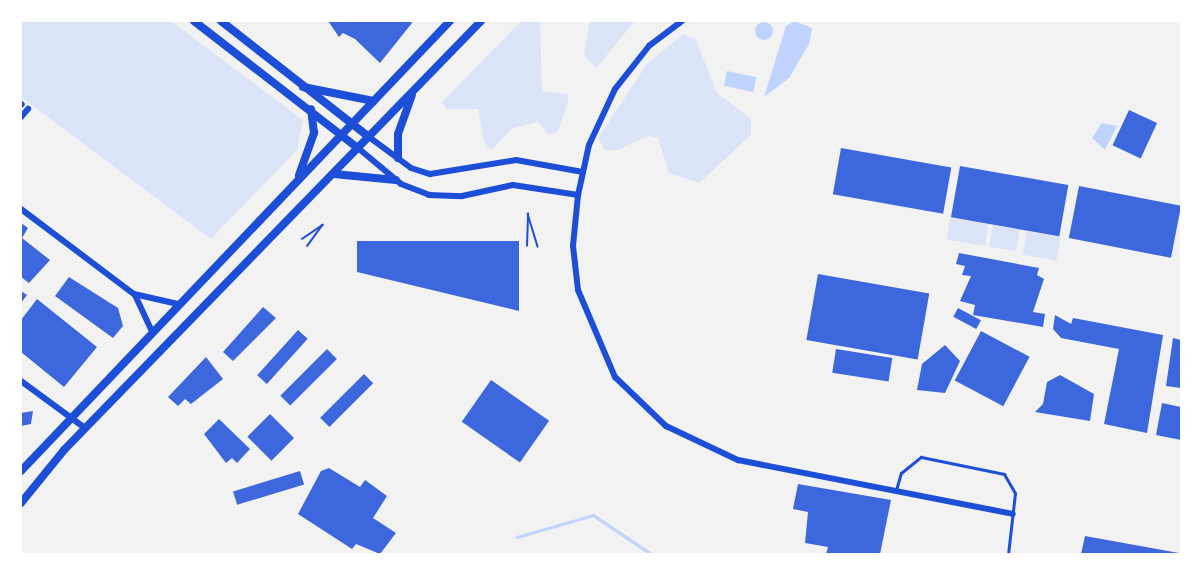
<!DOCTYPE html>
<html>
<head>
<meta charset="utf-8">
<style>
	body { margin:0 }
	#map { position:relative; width:1202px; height:575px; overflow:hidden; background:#f2f2f2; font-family:"Crimson Pro",serif }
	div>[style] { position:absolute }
	.green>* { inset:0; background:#dbe4f7; transform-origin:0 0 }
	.water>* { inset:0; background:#bfd3fe; transform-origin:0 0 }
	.round { border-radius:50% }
	.stream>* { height:3px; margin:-1.5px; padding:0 1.5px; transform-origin:1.5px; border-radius:1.5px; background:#bfd3fe }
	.building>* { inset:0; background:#3d67dc; transform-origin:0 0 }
	.path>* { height:1.5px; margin:-0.75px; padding:0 0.75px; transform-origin:0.75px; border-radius:0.75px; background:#1d4ed8 }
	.service>* { height:3px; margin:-1.5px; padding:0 1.5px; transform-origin:1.5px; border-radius:1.5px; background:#1d4ed8 }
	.minor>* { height:6px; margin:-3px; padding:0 3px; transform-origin:3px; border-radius:3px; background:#1d4ed8 }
	.tertiary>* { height:8px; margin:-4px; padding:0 4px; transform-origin:4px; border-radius:4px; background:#1d4ed8 }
	.secondary>* { height:8px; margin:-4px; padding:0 4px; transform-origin:4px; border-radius:4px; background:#1d4ed8 }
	span { translate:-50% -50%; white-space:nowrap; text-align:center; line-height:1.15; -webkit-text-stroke:4.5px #fff; paint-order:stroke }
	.frame { position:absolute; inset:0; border:22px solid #fff; pointer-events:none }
</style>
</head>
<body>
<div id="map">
	<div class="green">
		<div style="clip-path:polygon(21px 21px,171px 21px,303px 120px,297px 150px,211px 239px,21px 97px)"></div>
		<div style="clip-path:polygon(521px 21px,540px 21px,542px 91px,568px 94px,568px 102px,558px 131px,549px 135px,538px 122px,513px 128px,491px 150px,484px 142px,478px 109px,446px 109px,442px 102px)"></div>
		<div style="clip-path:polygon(590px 21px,635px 21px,596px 68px,584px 55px)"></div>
		<div style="clip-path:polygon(684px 34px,696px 40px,717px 93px,751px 119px,751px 135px,699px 183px,669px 173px,658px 138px,648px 136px,618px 150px,605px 150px,598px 138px,647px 64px)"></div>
		<div style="left:950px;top:218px;width:39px;height:22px;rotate:9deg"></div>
		<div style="left:993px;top:225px;width:27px;height:22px;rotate:10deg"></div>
		<div style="left:1027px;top:231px;width:34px;height:24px;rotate:10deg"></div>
	</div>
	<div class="water">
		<div style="clip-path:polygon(794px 21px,812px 28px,809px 44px,789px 78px,764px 97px,786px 26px)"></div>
		<div class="round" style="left:755px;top:22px;width:18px;height:18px"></div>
		<div style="left:727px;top:71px;width:30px;height:15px;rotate:12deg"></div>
		<div style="clip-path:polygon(1102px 123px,1117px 126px,1105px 150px,1092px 138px)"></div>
	</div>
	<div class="stream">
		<div style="left:517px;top:537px;width:79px;rotate:-16.1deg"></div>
		<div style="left:593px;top:515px;width:70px;rotate:33.9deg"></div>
	</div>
	<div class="building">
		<div style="clip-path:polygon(328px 21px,411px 21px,412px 23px,380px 63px,355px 39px,343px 33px,339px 37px)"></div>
		<div style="left:1129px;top:110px;width:31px;height:39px;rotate:25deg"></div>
		<div style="left:841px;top:148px;width:112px;height:47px;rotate:10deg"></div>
		<div style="left:960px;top:166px;width:110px;height:52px;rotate:10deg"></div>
		<div style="left:1079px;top:186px;width:104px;height:53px;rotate:11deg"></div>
		<div style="clip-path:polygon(21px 223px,28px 228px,22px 238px,50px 260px,29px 283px,21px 277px)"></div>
		<div style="clip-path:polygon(357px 241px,519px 241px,519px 311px,357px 272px)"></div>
		<div style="clip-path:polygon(959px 253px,1039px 268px,1037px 275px,1044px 279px,1033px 312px,1045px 314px,1043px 327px,973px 315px,975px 305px,960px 301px,971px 276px,962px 275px,965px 266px,956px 264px)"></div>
		<div style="left:818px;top:274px;width:113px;height:67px;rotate:10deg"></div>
		<div style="clip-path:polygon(69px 277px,118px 308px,123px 326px,113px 338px,55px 296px)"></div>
		<div style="clip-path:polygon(21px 291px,27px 295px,21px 303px)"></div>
		<div style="clip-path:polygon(37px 299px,97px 347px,64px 387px,21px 352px,21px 320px)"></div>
		<div style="clip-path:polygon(263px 307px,276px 318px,233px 361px,223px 352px)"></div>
		<div style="left:958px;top:308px;width:26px;height:10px;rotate:28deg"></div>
		<div style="clip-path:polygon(1055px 315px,1071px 324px,1073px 318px,1163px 335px,1147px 433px,1104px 424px,1119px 349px,1061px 338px,1053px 329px)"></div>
		<div style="left:298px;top:330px;width:13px;height:61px;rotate:42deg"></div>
		<div style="left:981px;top:331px;width:55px;height:56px;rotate:28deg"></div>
		<div style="clip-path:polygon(1173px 338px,1181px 340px,1181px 388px,1166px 386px)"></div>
		<div style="clip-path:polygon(945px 345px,960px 361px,945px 393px,917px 390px,922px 364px)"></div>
		<div style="left:327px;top:349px;width:14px;height:66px;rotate:45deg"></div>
		<div style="left:836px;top:349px;width:57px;height:24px;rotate:9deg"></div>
		<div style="clip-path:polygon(206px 357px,223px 379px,191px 404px,185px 399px,178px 406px,168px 397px)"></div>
		<div style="left:364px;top:374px;width:13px;height:62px;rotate:45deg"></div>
		<div style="clip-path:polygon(1060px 375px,1094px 394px,1090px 421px,1035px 412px,1043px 404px,1047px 382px)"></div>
		<div style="left:491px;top:380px;width:71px;height:51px;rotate:35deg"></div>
		<div style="clip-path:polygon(1162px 403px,1181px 407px,1181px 440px,1156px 435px)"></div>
		<div style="clip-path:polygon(33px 411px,31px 424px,21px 426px,21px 413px)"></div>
		<div style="left:270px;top:414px;width:34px;height:32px;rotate:45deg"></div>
		<div style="clip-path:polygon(219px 419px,250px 449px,237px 463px,232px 458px,226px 463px,204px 434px)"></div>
		<div style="clip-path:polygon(329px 468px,360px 487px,365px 480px,387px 496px,373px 518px,396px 533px,380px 554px,356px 544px,352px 549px,298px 514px,321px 471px)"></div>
		<div style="left:300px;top:471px;width:14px;height:70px;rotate:73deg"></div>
		<div style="clip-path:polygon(798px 484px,891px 500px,880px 554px,826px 554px,828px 547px,805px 543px,808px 512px,793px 509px)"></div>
		<div style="clip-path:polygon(1085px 536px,1179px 553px,1178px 554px,1081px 554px)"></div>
	</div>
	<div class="path">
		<div style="left:302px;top:239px;width:25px;rotate:-34deg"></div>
		<div style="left:323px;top:225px;width:26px;rotate:126deg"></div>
		<div style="left:527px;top:246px;width:32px;rotate:-88deg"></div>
		<div style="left:528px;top:214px;width:34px;rotate:73deg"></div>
	</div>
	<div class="service">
		<div style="left:896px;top:490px;width:18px;rotate:-74deg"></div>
		<div style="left:901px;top:473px;width:26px;rotate:-39deg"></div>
		<div style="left:921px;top:457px;width:85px;rotate:11.6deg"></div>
		<div style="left:1004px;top:474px;width:22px;rotate:60deg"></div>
		<div style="left:1015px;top:493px;width:61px;rotate:96.5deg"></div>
	</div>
	<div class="minor">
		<div style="left:682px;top:21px;width:41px;rotate:142.9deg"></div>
		<div style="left:649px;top:46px;width:55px;rotate:128.3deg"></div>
		<div style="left:615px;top:89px;width:62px;rotate:114.9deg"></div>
		<div style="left:589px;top:145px;width:51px;rotate:102.4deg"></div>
		<div style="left:578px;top:195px;width:51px;rotate:95.6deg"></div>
		<div style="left:573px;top:246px;width:44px;rotate:83.5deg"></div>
		<div style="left:578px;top:290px;width:95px;rotate:67deg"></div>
		<div style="left:615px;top:377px;width:71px;rotate:43.9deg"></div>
		<div style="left:666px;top:426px;width:80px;rotate:25.3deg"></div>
		<div style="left:738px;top:460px;width:280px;rotate:11.1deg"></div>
		<div style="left:21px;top:105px;width:1px;rotate:-45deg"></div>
		<div style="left:21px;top:117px;width:11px;rotate:-49deg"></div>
		<div style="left:369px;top:137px;width:52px;rotate:36.4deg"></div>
		<div style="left:411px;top:168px;width:20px;rotate:18deg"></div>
		<div style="left:430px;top:174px;width:87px;rotate:-9.2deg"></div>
		<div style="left:516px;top:160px;width:68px;rotate:10.2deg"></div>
		<div style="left:358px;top:148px;width:56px;rotate:39.9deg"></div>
		<div style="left:401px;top:184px;width:30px;rotate:21deg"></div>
		<div style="left:429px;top:195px;width:33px;rotate:2deg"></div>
		<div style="left:462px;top:196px;width:52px;rotate:-12.2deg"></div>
		<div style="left:513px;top:185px;width:66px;rotate:8.7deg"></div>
		<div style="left:21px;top:209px;width:141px;rotate:37deg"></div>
		<div style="left:134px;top:294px;width:45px;rotate:12.8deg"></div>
		<div style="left:135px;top:295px;width:40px;rotate:65deg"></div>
		<div style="left:21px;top:381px;width:79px;rotate:36.3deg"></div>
	</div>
	<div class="tertiary">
		<div style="left:194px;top:21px;width:207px;rotate:37.8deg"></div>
		<div style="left:221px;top:21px;width:188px;rotate:38.1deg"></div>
	</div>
	<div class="secondary">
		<div style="left:303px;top:87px;width:72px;rotate:11.2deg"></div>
		<div style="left:398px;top:158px;width:24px;rotate:-90deg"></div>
		<div style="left:398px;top:134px;width:41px;rotate:-70.3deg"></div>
		<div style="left:334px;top:174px;width:62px;rotate:5.5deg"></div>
		<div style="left:299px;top:175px;width:45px;rotate:-70.3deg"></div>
		<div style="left:314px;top:133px;width:24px;rotate:-97deg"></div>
		<div style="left:21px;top:471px;width:622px;rotate:-46.37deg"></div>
		<div style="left:21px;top:503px;width:68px;rotate:-50.9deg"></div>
		<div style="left:64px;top:450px;width:598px;rotate:-45.81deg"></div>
	</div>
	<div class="frame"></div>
</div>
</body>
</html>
